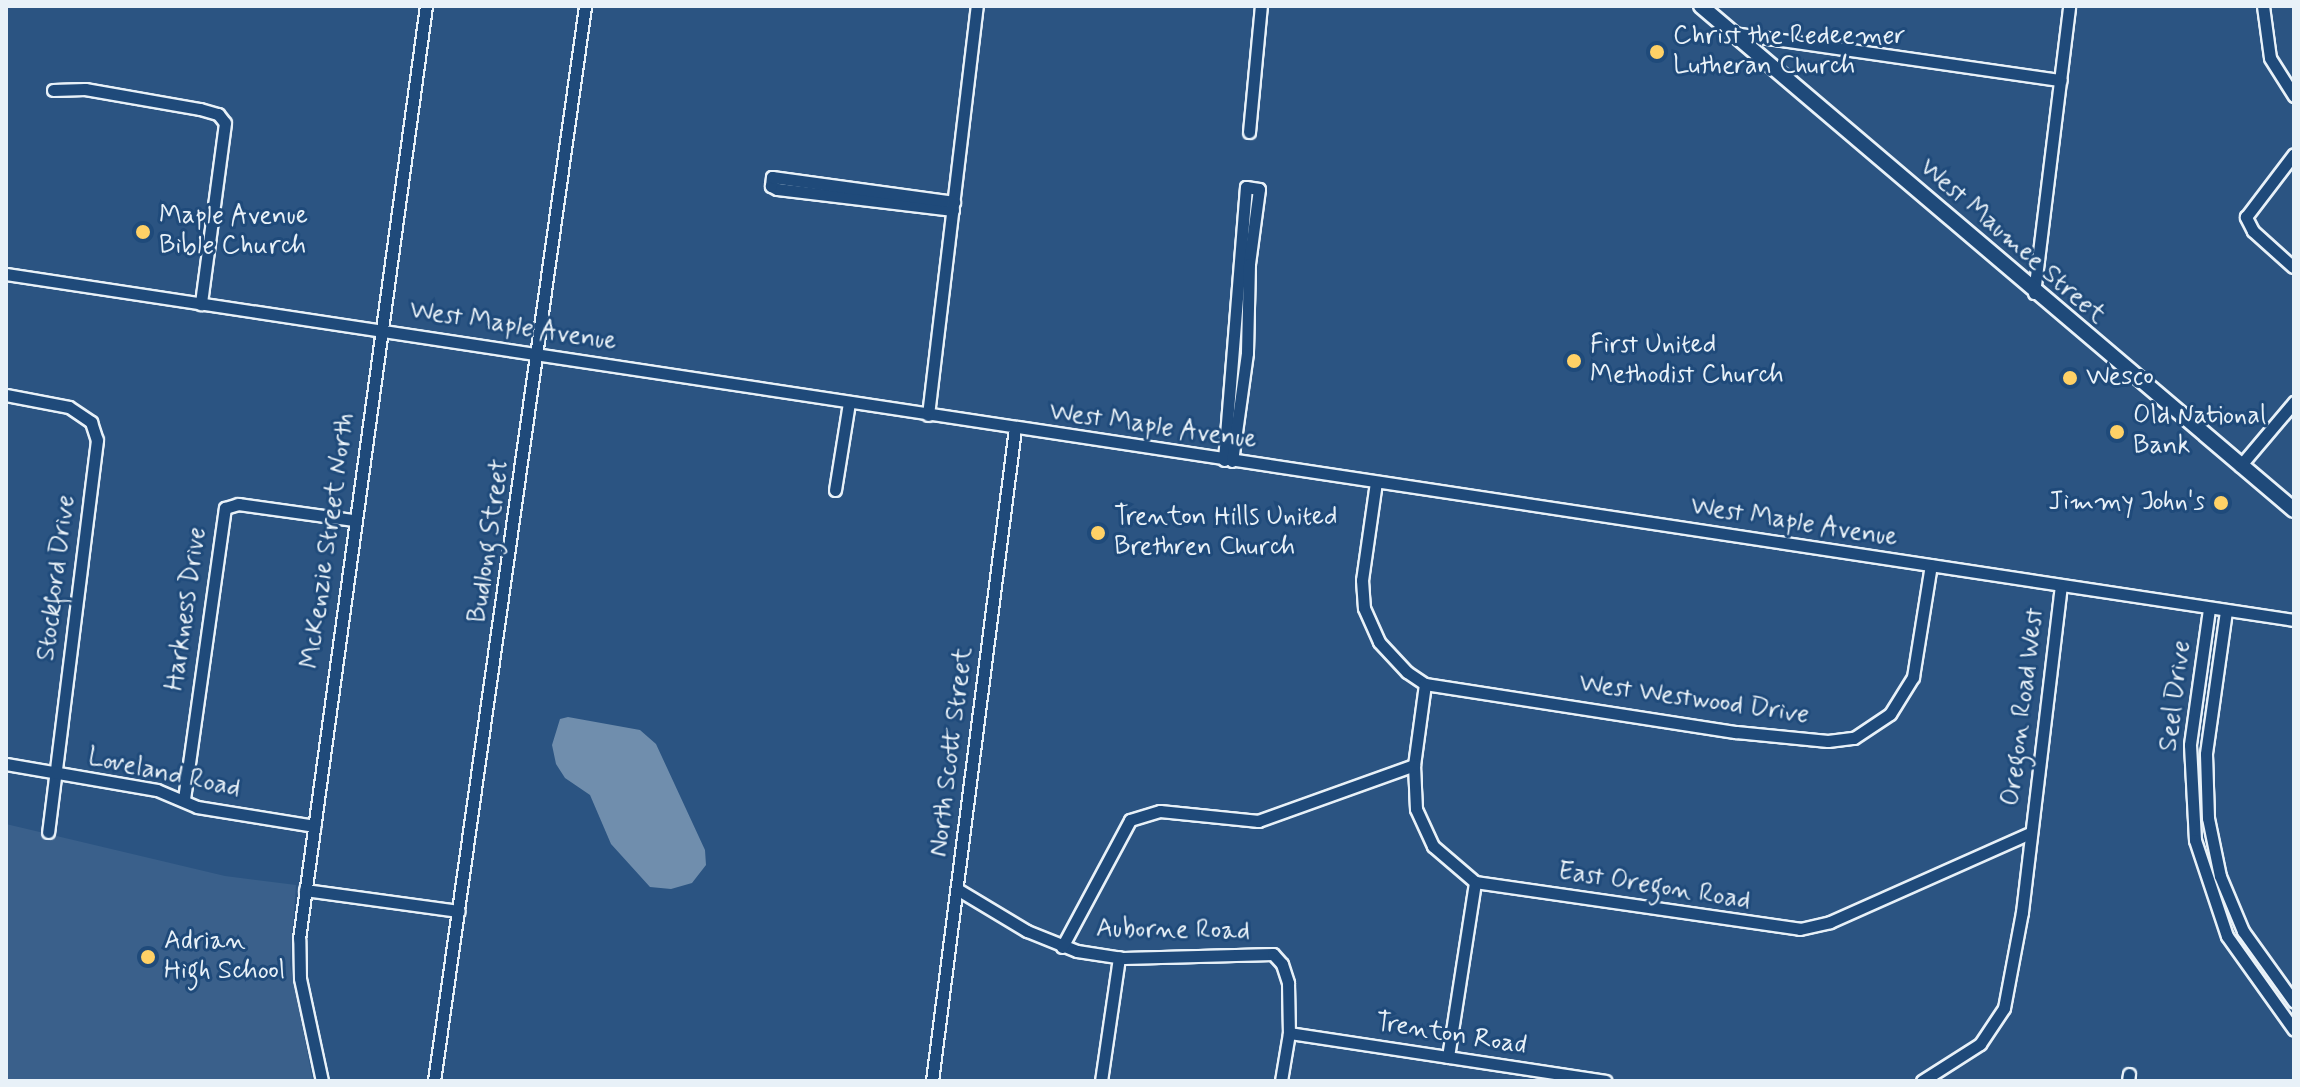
<!DOCTYPE html>
<html>
<head>
<meta charset="utf-8">
<style>
	body { margin:0 }
	#map { position:relative; width:2300px; height:1087px; overflow:hidden; background:#2b5482; font-family:Mynerve,sans-serif }
	div>[style] { position:absolute }
	.built>* { inset:0; background:#3a608b }
	.water>* { inset:0; background:#708ead }
	.roads { filter:drop-shadow(2px 0 #e8f1f8) drop-shadow(-2px 0 #e8f1f8) drop-shadow(0 2px #e8f1f8) drop-shadow(0 -2px #e8f1f8) }
	.minor>* { height:11px; margin:-5.5px; padding:0 5.5px; transform-origin:5.5px; border-radius:5.5px; background:#1f4a7a }
	.major>* { height:14px; margin:-7px; padding:0 7px; transform-origin:7px; border-radius:7px; background:#1f4a7a }
	.dots>* { width:22px; height:22px; translate:-50% -50%; box-sizing:border-box; border:4px solid #1f4a7a; border-radius:50% }
	span { translate:-50% -50%; white-space:nowrap; text-align:center; line-height:1.15; -webkit-text-stroke:6px #1f4a7a; paint-order:stroke }
	.poi-label { font-size:26px; color:#e8f1f8 }
	.left { translate:0 -50%; text-align:left }
	.right { translate:-100% -50%; text-align:right }
	.street-label { font-size:26px; color:#e8f1f8 }
	.frame { position:absolute; inset:0; border:8px solid #e8f1f8; pointer-events:none }
</style>
</head>
<body>
<div id="map">
	<div class="built">
		<div style="clip-path:polygon(6px 824px,225px 876px,296px 885px,290px 964px,313px 1081px,6px 1081px)"></div>
	</div>
	<div class="water">
		<div style="clip-path:polygon(568px 717px,640px 730px,656px 744px,705px 850px,706px 865px,692px 883px,671px 889px,650px 887px,611px 844px,590px 795px,565px 778px,556px 764px,552px 745px,560px 719px)"></div>
	</div>
	<div class="roads">
		<div class="minor">
			<div style="left:2263px;top:6px;width:52px;rotate:82.3deg"></div>
			<div style="left:2270px;top:58px;width:45px;rotate:57.7deg"></div>
			<div style="left:1733px;top:33px;width:331px;rotate:8.2deg"></div>
			<div style="left:53px;top:90px;width:32px;rotate:-2deg"></div>
			<div style="left:85px;top:89px;width:117px;rotate:9.9deg"></div>
			<div style="left:200px;top:109px;width:19px;rotate:16deg"></div>
			<div style="left:218px;top:114px;width:11px;rotate:52deg"></div>
			<div style="left:225px;top:123px;width:183px;rotate:97.6deg"></div>
			<div style="left:1249px;top:132px;width:127px;rotate:-84.6deg"></div>
			<div style="left:953px;top:210px;width:177px;rotate:-173.2deg"></div>
			<div style="left:777px;top:189px;width:7px;rotate:-153deg"></div>
			<div style="left:771px;top:186px;width:9px;rotate:-84deg"></div>
			<div style="left:772px;top:177px;width:184px;rotate:7.8deg"></div>
			<div style="left:2293px;top:267px;width:54px;rotate:-138deg"></div>
			<div style="left:2253px;top:231px;width:16px;rotate:-117deg"></div>
			<div style="left:2246px;top:217px;width:79px;rotate:-52.7deg"></div>
			<div style="left:6px;top:274px;width:2314px;rotate:8.6deg"></div>
			<div style="left:2034px;top:293px;width:289px;rotate:-83deg"></div>
			<div style="left:6px;top:395px;width:64px;rotate:10.8deg"></div>
			<div style="left:69px;top:407px;width:27px;rotate:34deg"></div>
			<div style="left:91px;top:422px;width:19px;rotate:72deg"></div>
			<div style="left:97px;top:440px;width:395px;rotate:97.1deg"></div>
			<div style="left:928px;top:415px;width:412px;rotate:-83.2deg"></div>
			<div style="left:1224px;top:460px;width:274px;rotate:-85.4deg"></div>
			<div style="left:1246px;top:187px;width:13px;rotate:9deg"></div>
			<div style="left:1259px;top:189px;width:76px;rotate:97.6deg"></div>
			<div style="left:1249px;top:264px;width:89px;rotate:91.3deg"></div>
			<div style="left:1247px;top:353px;width:109px;rotate:97.9deg"></div>
			<div style="left:2240px;top:466px;width:84px;rotate:-49.8deg"></div>
			<div style="left:1376px;top:482px;width:99px;rotate:98.1deg"></div>
			<div style="left:1362px;top:580px;width:28px;rotate:86deg"></div>
			<div style="left:1364px;top:608px;width:37px;rotate:66deg"></div>
			<div style="left:1379px;top:642px;width:41px;rotate:47deg"></div>
			<div style="left:1407px;top:672px;width:22px;rotate:34deg"></div>
			<div style="left:1425px;top:684px;width:315px;rotate:8.8deg"></div>
			<div style="left:1736px;top:732px;width:92px;rotate:5.6deg"></div>
			<div style="left:1828px;top:741px;width:26px;rotate:-7deg"></div>
			<div style="left:1854px;top:738px;width:43px;rotate:-33.7deg"></div>
			<div style="left:1890px;top:714px;width:44px;rotate:-58.1deg"></div>
			<div style="left:1913px;top:677px;width:113px;rotate:-80.9deg"></div>
			<div style="left:835px;top:490px;width:88px;rotate:-80.9deg"></div>
			<div style="left:2209px;top:609px;width:137px;rotate:98deg"></div>
			<div style="left:2190px;top:745px;width:95px;rotate:87deg"></div>
			<div style="left:2195px;top:840px;width:101px;rotate:71.6deg"></div>
			<div style="left:2227px;top:936px;width:115px;rotate:54.5deg"></div>
			<div style="left:2226px;top:611px;width:144px;rotate:98deg"></div>
			<div style="left:2206px;top:754px;width:64px;rotate:88.2deg"></div>
			<div style="left:2208px;top:818px;width:59px;rotate:78.3deg"></div>
			<div style="left:2220px;top:876px;width:60px;rotate:67.3deg"></div>
			<div style="left:2243px;top:931px;width:87px;rotate:54.3deg"></div>
			<div style="left:1425px;top:684px;width:82px;rotate:97.7deg"></div>
			<div style="left:1414px;top:765px;width:44px;rotate:87.4deg"></div>
			<div style="left:1416px;top:809px;width:41px;rotate:65.3deg"></div>
			<div style="left:1433px;top:846px;width:55px;rotate:40.6deg"></div>
			<div style="left:1475px;top:882px;width:328px;rotate:8.2deg"></div>
			<div style="left:1800px;top:929px;width:31px;rotate:-13deg"></div>
			<div style="left:1830px;top:922px;width:219px;rotate:-24deg"></div>
			<div style="left:6px;top:764px;width:153px;rotate:9.8deg"></div>
			<div style="left:157px;top:790px;width:43px;rotate:23deg"></div>
			<div style="left:197px;top:807px;width:119px;rotate:9.2deg"></div>
			<div style="left:184px;top:799px;width:294px;rotate:-82deg"></div>
			<div style="left:225px;top:508px;width:14px;rotate:-17deg"></div>
			<div style="left:238px;top:504px;width:117px;rotate:7.9deg"></div>
			<div style="left:957px;top:889px;width:82px;rotate:31deg"></div>
			<div style="left:1027px;top:931px;width:54px;rotate:21.8deg"></div>
			<div style="left:1077px;top:951px;width:47px;rotate:8.7deg"></div>
			<div style="left:1123px;top:958px;width:150px;rotate:-1.5deg"></div>
			<div style="left:1273px;top:954px;width:13px;rotate:48deg"></div>
			<div style="left:1282px;top:964px;width:20px;rotate:72deg"></div>
			<div style="left:1288px;top:983px;width:50px;rotate:88.9deg"></div>
			<div style="left:1289px;top:1033px;width:49px;rotate:99.5deg"></div>
			<div style="left:305px;top:890px;width:155px;rotate:7.8deg"></div>
			<div style="left:1062px;top:947px;width:144px;rotate:-61.8deg"></div>
			<div style="left:1130px;top:820px;width:31px;rotate:-17deg"></div>
			<div style="left:1160px;top:811px;width:99px;rotate:5.8deg"></div>
			<div style="left:1258px;top:821px;width:166px;rotate:-19.7deg"></div>
			<div style="left:1289px;top:1033px;width:320px;rotate:8.6deg"></div>
			<div style="left:1448px;top:1057px;width:177px;rotate:-81.2deg"></div>
			<div style="left:322px;top:1081px;width:105px;rotate:-102.1deg"></div>
			<div style="left:300px;top:978px;width:39px;rotate:-91deg"></div>
			<div style="left:299px;top:939px;width:942px;rotate:-82.25deg"></div>
			<div style="left:434px;top:1081px;width:1086px;rotate:-82deg"></div>
			<div style="left:932px;top:1081px;width:657px;rotate:-82.75deg"></div>
			<div style="left:1101px;top:1081px;width:125px;rotate:-81.7deg"></div>
			<div style="left:1922px;top:1081px;width:69px;rotate:-32.5deg"></div>
			<div style="left:1980px;top:1044px;width:43px;rotate:-56.3deg"></div>
			<div style="left:2004px;top:1008px;width:98px;rotate:-79.4deg"></div>
			<div style="left:2022px;top:912px;width:328px;rotate:-83.2deg"></div>
			<div style="left:2128px;top:1081px;width:7px;rotate:-82deg"></div>
		</div>
		<div class="major">
			<div style="left:1701px;top:6px;width:778px;rotate:40.36deg"></div>
		</div>
	</div>
	<div class="dots">
		<div style="left:1657px;top:52px;background:#ffd166"></div>
		<div style="left:143px;top:232px;background:#ffd166"></div>
		<div style="left:1574px;top:361px;background:#ffd166"></div>
		<div style="left:2070px;top:378px;background:#ffd166"></div>
		<div style="left:2117px;top:432px;background:#ffd166"></div>
		<div style="left:2221px;top:503px;background:#ffd166"></div>
		<div style="left:1098px;top:533px;background:#ffd166"></div>
		<div style="left:148px;top:957px;background:#ffd166"></div>
	</div>
	<div class="poi-label">
		<span class="left" style="left:1673px;top:52px">Christ the Redeemer<br>Lutheran Church</span>
		<span class="left" style="left:159px;top:232px">Maple Avenue<br>Bible Church</span>
		<span class="left" style="left:1590px;top:361px">First United<br>Methodist Church</span>
		<span class="left" style="left:2086px;top:378px">Wesco</span>
		<span class="left" style="left:2133px;top:432px">Old National<br>Bank</span>
		<span class="right" style="left:2205px;top:503px">Jimmy John's</span>
		<span class="left" style="left:1114px;top:533px">Trenton Hills United<br>Brethren Church</span>
		<span class="left" style="left:164px;top:957px">Adrian<br>High School</span>
	</div>
	<div class="street-label">
		<span style="left:2012px;top:242px;rotate:41deg">West Maumee Street</span>
		<span style="left:513px;top:327px;rotate:9deg">West Maple Avenue</span>
		<span style="left:1153px;top:427px;rotate:8deg">West Maple Avenue</span>
		<span style="left:1794px;top:523px;rotate:9deg">West Maple Avenue</span>
		<span style="left:329px;top:541px;rotate:-82deg">McKenzie Street North</span>
		<span style="left:490px;top:541px;rotate:-82deg">Budlong Street</span>
		<span style="left:57px;top:578px;rotate:-83deg">Stockford Drive</span>
		<span style="left:187px;top:609px;rotate:-82deg">Harkness Drive</span>
		<span style="left:2176px;top:696px;rotate:-83deg">Seel Drive</span>
		<span style="left:1694px;top:700px;rotate:8deg">West Westwood Drive</span>
		<span style="left:2024px;top:707px;rotate:-83deg">Oregon Road West</span>
		<span style="left:952px;top:752px;rotate:-83deg">North Scott Street</span>
		<span style="left:164px;top:774px;rotate:12deg">Loveland Road</span>
		<span style="left:1654px;top:887px;rotate:9deg">East Oregon Road</span>
		<span style="left:1173px;top:931px;rotate:1deg">Auborne Road</span>
		<span style="left:1451px;top:1035px;rotate:9deg">Trenton Road</span>
	</div>
	<div class="frame"></div>
</div>
</body>
</html>
